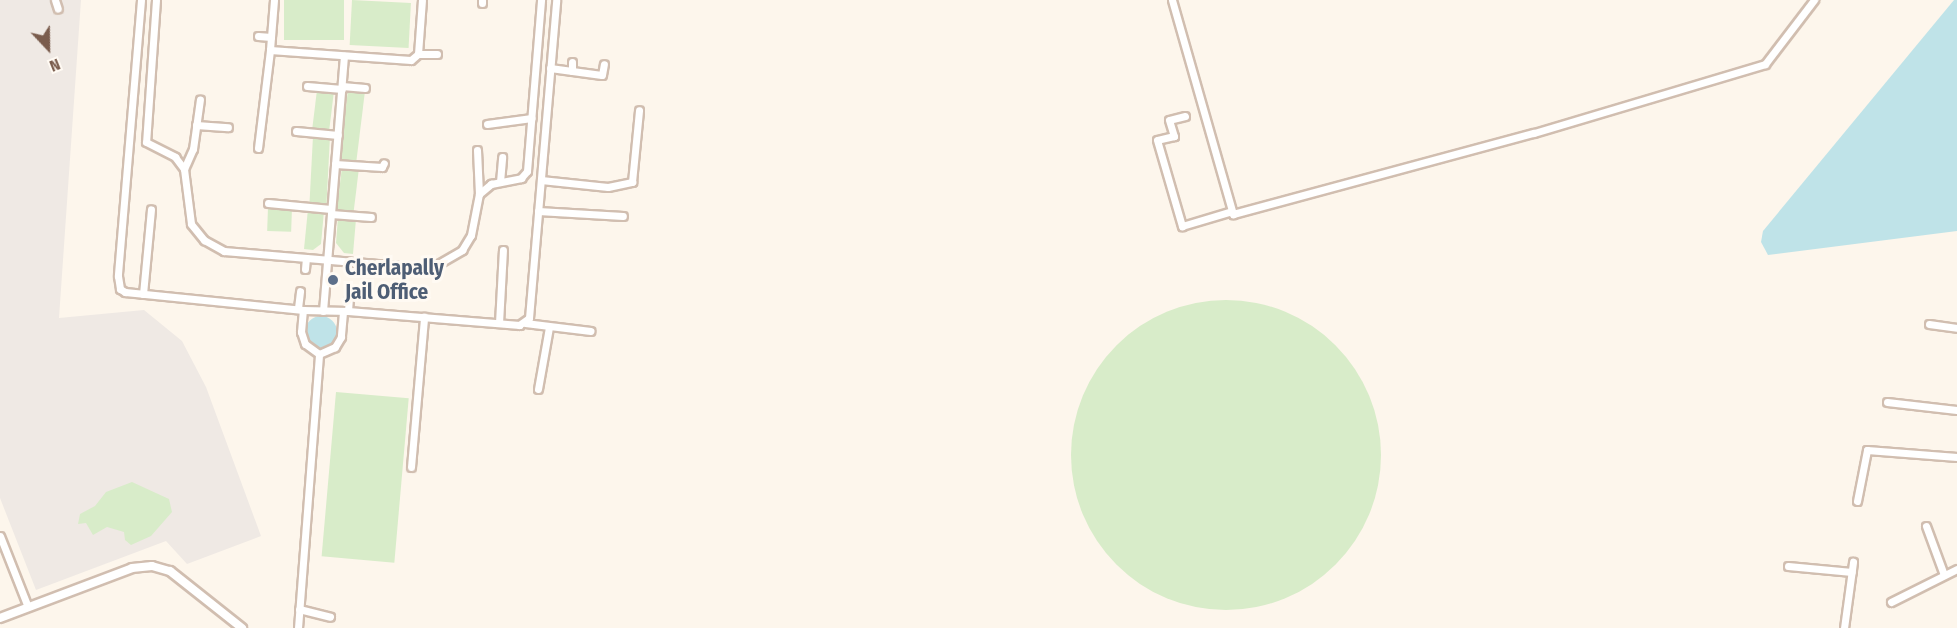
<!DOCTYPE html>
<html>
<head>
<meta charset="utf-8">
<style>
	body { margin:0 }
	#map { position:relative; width:1957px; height:628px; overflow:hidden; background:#fdf6ec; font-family:"Fira Sans Condensed",sans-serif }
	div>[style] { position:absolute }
	.industrial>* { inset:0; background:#efe9e4 }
	.green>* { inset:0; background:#d8ecc9; transform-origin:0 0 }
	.round { border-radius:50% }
	.water>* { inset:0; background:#bfe3e8 }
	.roads { filter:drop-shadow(2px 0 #d1beb0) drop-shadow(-2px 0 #d1beb0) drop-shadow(0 2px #d1beb0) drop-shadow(0 -2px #d1beb0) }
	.minor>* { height:7px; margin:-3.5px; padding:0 3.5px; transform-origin:3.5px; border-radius:3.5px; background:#fff }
	.tertiary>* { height:8px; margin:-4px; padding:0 4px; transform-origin:4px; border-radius:4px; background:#fff }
	.dots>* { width:16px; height:16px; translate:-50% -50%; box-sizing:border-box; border:3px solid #fffaf3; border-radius:50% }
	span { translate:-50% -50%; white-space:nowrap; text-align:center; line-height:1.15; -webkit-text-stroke:6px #fffaf3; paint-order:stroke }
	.service-label { font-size:21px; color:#4e5e75; font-weight:700 }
	.left { translate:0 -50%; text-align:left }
	.north { position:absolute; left:18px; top:18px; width:60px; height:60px; -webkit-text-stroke:4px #fffaf3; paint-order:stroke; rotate:158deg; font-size:16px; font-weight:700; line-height:24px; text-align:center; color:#7a5c4d }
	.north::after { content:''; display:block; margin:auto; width:21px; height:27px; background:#7a5c4d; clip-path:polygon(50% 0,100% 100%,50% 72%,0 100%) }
</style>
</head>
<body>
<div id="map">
	<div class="industrial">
		<div style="clip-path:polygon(0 0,81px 0,59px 318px,144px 310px,182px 341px,206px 387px,261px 536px,187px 564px,166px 541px,36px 590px,0 498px)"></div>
	</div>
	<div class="green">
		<div style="left:284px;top:0;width:60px;height:40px"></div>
		<div style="left:352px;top:0;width:59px;height:45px;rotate:3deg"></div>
		<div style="left:317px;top:90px;width:17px;height:40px;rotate:7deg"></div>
		<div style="left:348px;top:90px;width:17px;height:71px;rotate:7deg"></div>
		<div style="left:313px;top:136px;width:17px;height:68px;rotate:3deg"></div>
		<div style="left:342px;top:167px;width:17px;height:44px;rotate:7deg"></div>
		<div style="left:268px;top:207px;width:24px;height:24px;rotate:2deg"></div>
		<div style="clip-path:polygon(308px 209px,324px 211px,321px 244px,313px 250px,304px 249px)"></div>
		<div style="clip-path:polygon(338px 217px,356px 219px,353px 254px,344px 253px,336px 243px)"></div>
		<div class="round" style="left:1071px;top:300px;width:310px;height:310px"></div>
		<div style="left:336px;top:392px;width:73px;height:165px;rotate:5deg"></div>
		<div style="clip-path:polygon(132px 482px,169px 499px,172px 512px,151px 536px,131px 545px,125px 540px,124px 532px,107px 527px,93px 535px,86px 523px,78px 524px,80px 514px,95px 506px,106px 492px)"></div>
	</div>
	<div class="water">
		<div style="clip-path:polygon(1954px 0,1957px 0,1957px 231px,1768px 255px,1761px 242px,1763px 231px)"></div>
		<div class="round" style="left:305px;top:316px;width:32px;height:32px"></div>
	</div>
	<div class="roads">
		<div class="minor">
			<div style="left:55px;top:0;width:9px;rotate:72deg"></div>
			<div style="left:141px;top:0;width:277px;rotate:94.8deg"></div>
			<div style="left:118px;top:276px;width:13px;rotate:81deg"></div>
			<div style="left:120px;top:289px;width:6px;rotate:31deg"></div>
			<div style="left:125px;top:292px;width:179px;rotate:5.8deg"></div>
			<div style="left:156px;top:0;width:142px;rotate:94deg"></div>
			<div style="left:146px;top:142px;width:33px;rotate:27deg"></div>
			<div style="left:175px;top:157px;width:15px;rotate:53deg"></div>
			<div style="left:184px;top:169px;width:55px;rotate:82.7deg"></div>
			<div style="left:191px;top:224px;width:21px;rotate:51deg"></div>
			<div style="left:204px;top:240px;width:23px;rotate:29deg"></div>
			<div style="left:224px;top:251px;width:190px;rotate:4.8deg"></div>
			<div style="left:413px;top:267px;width:20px"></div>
			<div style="left:433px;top:267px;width:34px;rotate:-30deg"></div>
			<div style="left:462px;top:250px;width:17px;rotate:-59deg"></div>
			<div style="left:471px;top:235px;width:42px;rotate:-79deg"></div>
			<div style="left:479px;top:194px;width:16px;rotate:-40deg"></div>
			<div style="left:491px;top:184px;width:31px;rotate:-11deg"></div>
			<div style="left:521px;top:178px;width:9px;rotate:-49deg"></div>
			<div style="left:527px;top:171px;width:172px;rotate:-85.3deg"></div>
			<div style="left:274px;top:0;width:50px;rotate:94.6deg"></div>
			<div style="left:270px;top:50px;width:141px;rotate:4.1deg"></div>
			<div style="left:411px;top:60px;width:9px;rotate:-41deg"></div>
			<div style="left:418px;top:54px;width:54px;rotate:-85.8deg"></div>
			<div style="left:1172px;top:0;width:223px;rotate:74.1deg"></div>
			<div style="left:1233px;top:214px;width:312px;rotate:-15.1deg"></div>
			<div style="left:1534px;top:133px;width:241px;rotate:-16.6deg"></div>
			<div style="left:1765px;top:64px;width:81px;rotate:-52.6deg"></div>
			<div style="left:482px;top:3px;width:3px;rotate:-90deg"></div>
			<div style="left:258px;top:36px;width:13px;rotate:4deg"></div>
			<div style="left:418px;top:54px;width:19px"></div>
			<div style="left:572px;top:62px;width:9px;rotate:90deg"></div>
			<div style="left:550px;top:68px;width:52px;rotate:7.7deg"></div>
			<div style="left:602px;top:75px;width:11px;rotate:-80deg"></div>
			<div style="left:307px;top:86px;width:35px;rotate:5deg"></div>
			<div style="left:342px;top:86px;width:23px;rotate:5deg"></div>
			<div style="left:1185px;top:116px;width:16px;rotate:166deg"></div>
			<div style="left:1169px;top:120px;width:17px;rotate:73deg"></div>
			<div style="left:1174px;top:136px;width:17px;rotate:167deg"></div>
			<div style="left:1157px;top:140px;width:90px;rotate:73.8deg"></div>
			<div style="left:1182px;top:226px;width:52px;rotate:-16.7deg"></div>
			<div style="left:487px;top:124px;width:45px;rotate:-7.6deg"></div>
			<div style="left:196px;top:125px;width:32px;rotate:4deg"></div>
			<div style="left:296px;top:131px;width:42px;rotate:5.4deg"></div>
			<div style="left:258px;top:148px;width:99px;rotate:-83deg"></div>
			<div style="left:477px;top:150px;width:44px;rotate:87.4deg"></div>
			<div style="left:335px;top:164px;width:47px;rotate:3.7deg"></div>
			<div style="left:382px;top:167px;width:4px;rotate:-63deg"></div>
			<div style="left:184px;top:169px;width:22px;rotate:-66deg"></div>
			<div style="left:193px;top:149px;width:50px;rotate:-82deg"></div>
			<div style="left:541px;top:180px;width:67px;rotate:6deg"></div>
			<div style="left:608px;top:187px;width:25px;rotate:-12deg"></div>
			<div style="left:632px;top:182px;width:72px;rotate:-84.4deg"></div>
			<div style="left:500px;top:182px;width:25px;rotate:-85deg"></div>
			<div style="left:268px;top:203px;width:63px;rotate:5.4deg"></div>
			<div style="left:538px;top:211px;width:85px;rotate:3.4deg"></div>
			<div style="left:331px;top:214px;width:40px;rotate:4.3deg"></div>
			<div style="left:305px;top:269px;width:11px;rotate:-85deg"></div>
			<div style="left:143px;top:294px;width:85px;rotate:-84.6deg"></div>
			<div style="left:298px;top:308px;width:17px;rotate:-83deg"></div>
			<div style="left:323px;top:311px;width:256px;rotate:-85.3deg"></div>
			<div style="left:348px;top:311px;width:15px;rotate:-86deg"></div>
			<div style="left:343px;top:312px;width:25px;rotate:95deg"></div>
			<div style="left:341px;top:337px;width:12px;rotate:121deg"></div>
			<div style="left:335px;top:347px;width:17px;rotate:156deg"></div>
			<div style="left:319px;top:354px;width:17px;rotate:-144deg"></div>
			<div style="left:305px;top:344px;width:13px;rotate:-108deg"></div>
			<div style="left:301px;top:332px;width:22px;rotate:-85deg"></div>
			<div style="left:303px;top:310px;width:45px;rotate:1.3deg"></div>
			<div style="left:348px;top:311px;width:172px;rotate:4.7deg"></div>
			<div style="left:519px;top:325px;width:12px;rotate:-35deg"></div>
			<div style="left:529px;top:318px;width:319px;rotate:-85.1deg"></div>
			<div style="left:499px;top:323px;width:73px;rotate:-86.9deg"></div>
			<div style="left:525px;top:323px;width:66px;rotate:6.9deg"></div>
			<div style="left:1929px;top:324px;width:28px;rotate:8deg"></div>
			<div style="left:538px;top:389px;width:63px;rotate:-79.9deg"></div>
			<div style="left:1887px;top:402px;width:70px;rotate:6.5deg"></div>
			<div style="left:411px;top:467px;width:151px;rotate:-85deg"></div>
			<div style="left:1857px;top:501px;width:52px;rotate:-78.9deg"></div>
			<div style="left:1867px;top:450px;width:90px;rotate:4.4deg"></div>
			<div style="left:1926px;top:526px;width:52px;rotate:69.8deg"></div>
			<div style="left:0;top:536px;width:76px;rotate:68.5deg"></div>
			<div style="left:1788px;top:566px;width:64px;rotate:5.4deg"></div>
			<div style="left:1891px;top:602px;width:74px;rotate:-26.6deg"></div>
			<div style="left:299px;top:609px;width:32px;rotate:14deg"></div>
			<div style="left:298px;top:628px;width:275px;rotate:-85.6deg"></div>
			<div style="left:1844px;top:628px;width:67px;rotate:-82.2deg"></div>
		</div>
		<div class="tertiary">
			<div style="left:0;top:618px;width:141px;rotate:-20.7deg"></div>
			<div style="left:132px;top:568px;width:20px;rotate:-6deg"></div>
			<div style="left:152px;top:566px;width:19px;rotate:16deg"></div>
			<div style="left:170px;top:571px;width:92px;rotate:38.4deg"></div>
		</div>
	</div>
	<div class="dots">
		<div style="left:333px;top:280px;background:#5c6f8a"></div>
	</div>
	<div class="service-label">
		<span class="left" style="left:345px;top:280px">Cherlapally<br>Jail Office</span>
	</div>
	<div class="north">N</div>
</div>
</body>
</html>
